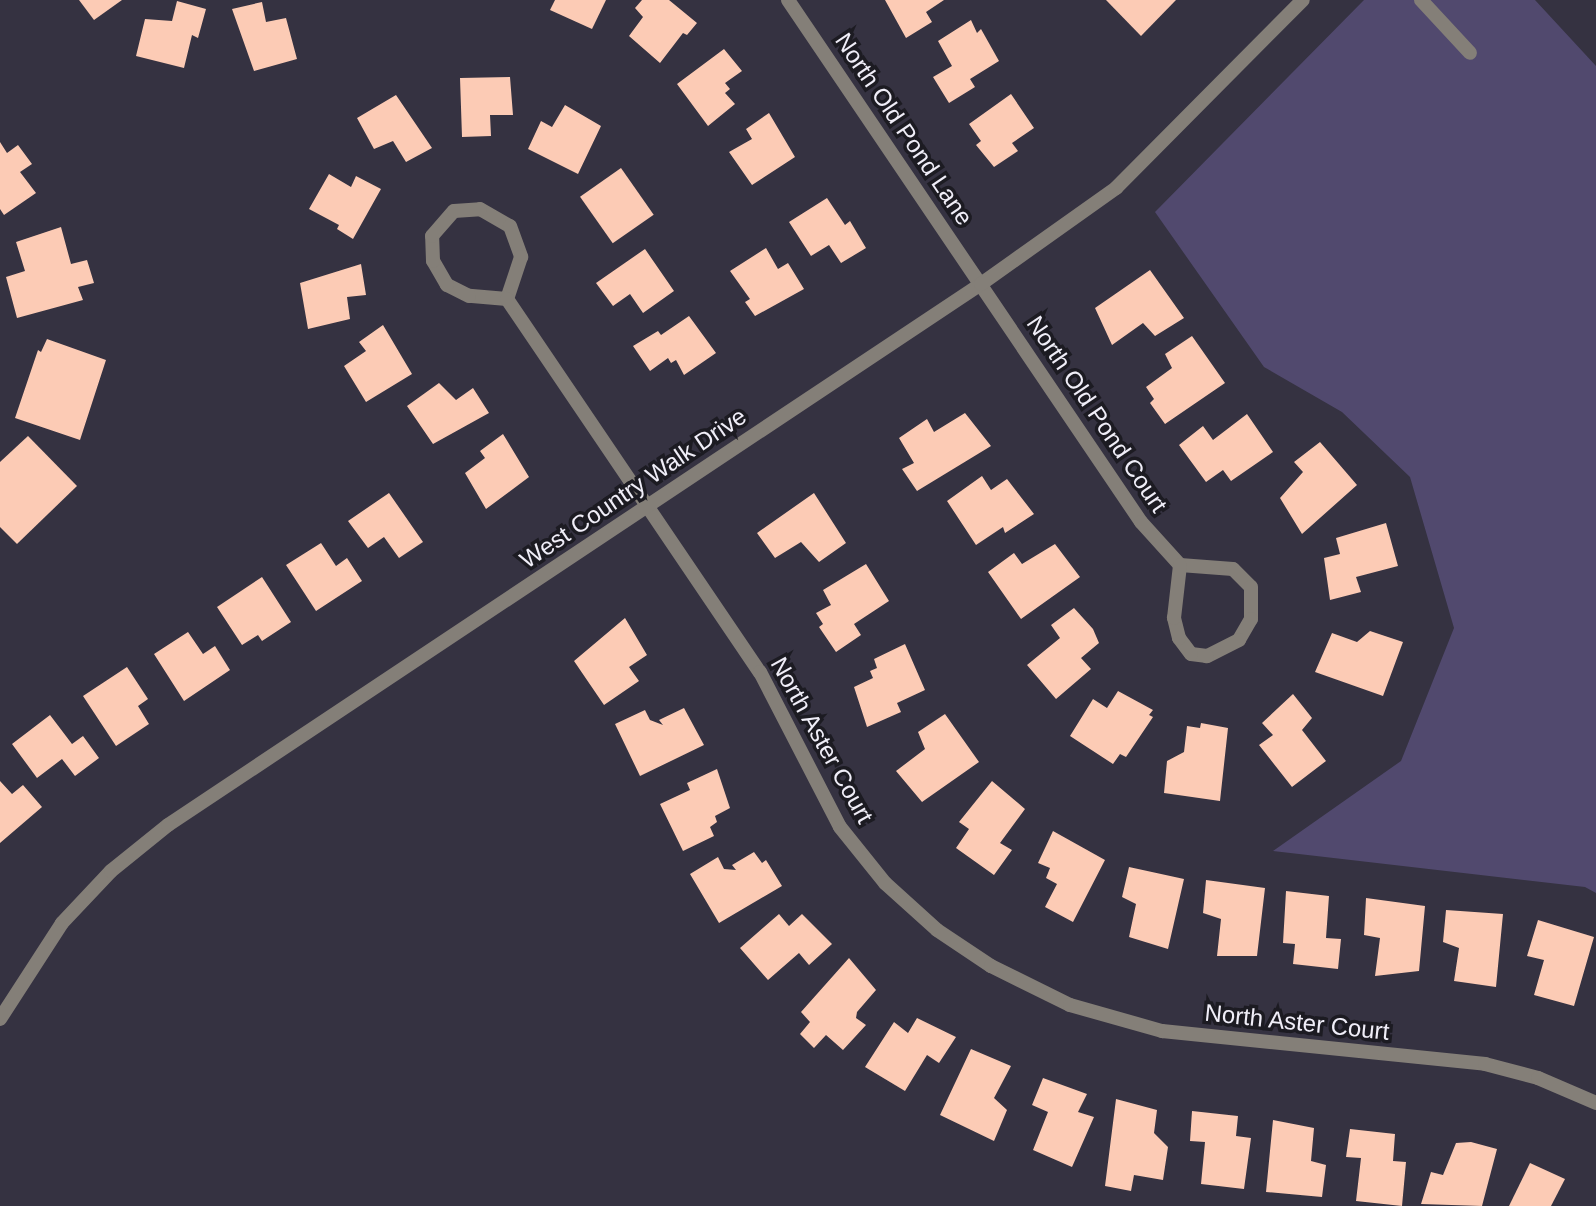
<!DOCTYPE html>
<html>
<head>
<meta charset="utf-8">
<style>
	body { margin:0 }
	#map { position:relative; width:1596px; height:1206px; overflow:hidden; background:#353241; font-family:Helvetica,sans-serif }
	div>[style] { position:absolute }
	.green>* { inset:0; background:#51496e }
	.building>* { inset:0; background:#fccbb5; transform-origin:0 0 }
	.service>* { height:14px; margin:-7px; padding:0 7px; transform-origin:7px; border-radius:7px; background:#847f78 }
	.minor>* { height:14px; margin:-7px; padding:0 7px; transform-origin:7px; border-radius:7px; background:#847f78 }
	.tertiary>* { height:14px; margin:-7px; padding:0 7px; transform-origin:7px; border-radius:7px; background:#847f78 }
	span { translate:-50% -50%; white-space:nowrap; text-align:center; line-height:1.15; -webkit-text-stroke:7px #1c1b22; paint-order:stroke }
	.street-label { font-size:24px; color:#f0eef8 }
</style>
</head>
<body>
<div id="map">
	<div class="green">
		<div style="clip-path:polygon(1364px 0,1535px 0,1596px 66px,1596px 893px,1585px 887px,1273px 851px,1401px 761px,1454px 628px,1410px 477px,1342px 412px,1264px 367px,1155px 212px)"></div>
	</div>
	<div class="building">
		<div style="clip-path:polygon(79px 0,122px 0,94px 20px)"></div>
		<div style="clip-path:polygon(555px 0,606px 0,592px 29px,550px 10px)"></div>
		<div style="clip-path:polygon(642px 0,669px 0,697px 23px,687px 35px,683px 33px,660px 63px,629px 36px,643px 17px,635px 8px)"></div>
		<div style="clip-path:polygon(885px 0,944px 0,926px 12px,932px 22px,906px 38px)"></div>
		<div style="clip-path:polygon(1106px 0,1176px 0,1141px 36px)"></div>
		<div style="clip-path:polygon(177px 1px,206px 9px,198px 38px,192px 35px,184px 68px,136px 56px,145px 19px,172px 21px)"></div>
		<div style="clip-path:polygon(262px 2px,266px 22px,286px 18px,297px 59px,254px 71px,232px 9px)"></div>
		<div style="clip-path:polygon(971px 20px,977px 33px,981px 29px,999px 61px,970px 79px,975px 87px,949px 103px,933px 77px,952px 66px,938px 41px)"></div>
		<div style="clip-path:polygon(724px 49px,742px 71px,725px 83px,730px 89px,725px 93px,735px 104px,708px 126px,677px 84px)"></div>
		<div style="clip-path:polygon(510px 77px,513px 115px,490px 115px,491px 136px,462px 137px,460px 78px)"></div>
		<div style="clip-path:polygon(1011px 94px,1034px 128px,1012px 143px,1018px 151px,994px 167px,976px 145px,981px 141px,969px 124px)"></div>
		<div style="clip-path:polygon(396px 95px,432px 148px,406px 162px,393px 141px,374px 149px,357px 118px)"></div>
		<div style="clip-path:polygon(565px 105px,601px 126px,578px 174px,528px 149px,541px 121px,552px 127px)"></div>
		<div style="clip-path:polygon(769px 113px,795px 157px,752px 185px,729px 152px,752px 139px,746px 129px)"></div>
		<div style="clip-path:polygon(0 142px,7px 153px,18px 145px,32px 164px,20px 172px,36px 193px,4px 215px,0 209px)"></div>
		<div style="left:621px;top:168px;width:57px;height:50px;rotate:55deg"></div>
		<div style="clip-path:polygon(329px 174px,351px 187px,356px 176px,381px 189px,353px 239px,337px 229px,339px 225px,309px 209px)"></div>
		<div style="clip-path:polygon(827px 198px,845px 225px,850px 221px,866px 248px,841px 263px,829px 245px,811px 256px,789px 222px)"></div>
		<div style="clip-path:polygon(61px 227px,71px 264px,87px 260px,94px 283px,78px 287px,83px 300px,17px 318px,6px 277px,25px 271px,16px 242px)"></div>
		<div style="clip-path:polygon(766px 248px,778px 269px,788px 263px,804px 289px,755px 316px,745px 302px,750px 299px,730px 271px)"></div>
		<div style="clip-path:polygon(645px 249px,674px 291px,643px 313px,630px 294px,613px 306px,596px 283px)"></div>
		<div style="clip-path:polygon(361px 264px,366px 295px,347px 297px,350px 319px,308px 329px,300px 283px)"></div>
		<div style="clip-path:polygon(1150px 270px,1184px 318px,1155px 336px,1143px 323px,1112px 345px,1095px 308px)"></div>
		<div style="clip-path:polygon(689px 316px,716px 353px,684px 375px,676px 360px,671px 363px,668px 358px,650px 371px,633px 346px,658px 331px,661px 335px)"></div>
		<div style="clip-path:polygon(383px 325px,412px 374px,366px 402px,344px 366px,366px 351px,359px 342px)"></div>
		<div style="clip-path:polygon(1192px 336px,1225px 383px,1165px 424px,1150px 403px,1154px 399px,1146px 387px,1172px 368px,1165px 354px)"></div>
		<div style="clip-path:polygon(47px 339px,106px 360px,80px 440px,15px 418px,38px 350px,41px 352px)"></div>
		<div style="clip-path:polygon(439px 383px,456px 400px,473px 388px,489px 413px,433px 444px,407px 406px)"></div>
		<div style="clip-path:polygon(965px 413px,991px 446px,917px 491px,902px 469px,914px 463px,899px 438px,927px 419px,934px 432px)"></div>
		<div style="clip-path:polygon(1247px 414px,1273px 452px,1231px 481px,1223px 470px,1206px 482px,1179px 445px,1203px 426px,1213px 440px)"></div>
		<div style="clip-path:polygon(503px 434px,529px 477px,486px 509px,465px 473px,485px 458px,480px 451px)"></div>
		<div style="clip-path:polygon(28px 436px,77px 486px,17px 544px,0 527px,0 462px)"></div>
		<div style="clip-path:polygon(1320px 442px,1357px 485px,1302px 534px,1280px 498px,1303px 472px,1294px 462px)"></div>
		<div style="clip-path:polygon(982px 476px,991px 490px,1007px 479px,1034px 514px,1005px 533px,1003px 527px,976px 545px,947px 501px)"></div>
		<div style="clip-path:polygon(389px 493px,423px 542px,399px 558px,384px 537px,368px 548px,348px 521px)"></div>
		<div style="clip-path:polygon(814px 493px,846px 543px,819px 562px,801px 542px,775px 558px,757px 533px)"></div>
		<div style="clip-path:polygon(1386px 523px,1398px 566px,1356px 577px,1361px 592px,1330px 600px,1324px 558px,1340px 554px,1336px 538px)"></div>
		<div style="clip-path:polygon(321px 543px,336px 566px,347px 558px,362px 581px,316px 611px,286px 565px)"></div>
		<div style="clip-path:polygon(1055px 544px,1080px 577px,1021px 619px,988px 572px,1014px 553px,1022px 564px)"></div>
		<div style="clip-path:polygon(866px 564px,889px 601px,854px 624px,861px 635px,836px 652px,819px 627px,823px 624px,816px 613px,831px 605px,823px 590px)"></div>
		<div style="clip-path:polygon(262px 577px,291px 622px,262px 641px,258px 635px,242px 645px,217px 607px)"></div>
		<div style="clip-path:polygon(1074px 608px,1093px 629px,1099px 643px,1081px 658px,1091px 669px,1056px 699px,1027px 665px,1060px 638px,1051px 625px)"></div>
		<div style="clip-path:polygon(625px 618px,647px 655px,629px 667px,639px 681px,604px 705px,574px 661px)"></div>
		<div style="clip-path:polygon(1370px 631px,1403px 642px,1383px 696px,1315px 672px,1332px 633px,1357px 642px)"></div>
		<div style="clip-path:polygon(188px 632px,203px 654px,215px 646px,230px 670px,184px 701px,154px 654px)"></div>
		<div style="clip-path:polygon(905px 644px,925px 690px,897px 703px,901px 712px,867px 727px,854px 687px,873px 678px,870px 671px,877px 668px,874px 659px)"></div>
		<div style="clip-path:polygon(127px 667px,148px 699px,138px 706px,149px 724px,116px 746px,83px 696px)"></div>
		<div style="clip-path:polygon(1118px 691px,1153px 710px,1149px 715px,1153px 717px,1126px 757px,1120px 754px,1113px 764px,1070px 736px,1093px 699px,1107px 708px)"></div>
		<div style="clip-path:polygon(1293px 694px,1312px 718px,1302px 730px,1326px 761px,1292px 787px,1259px 745px,1273px 735px,1262px 723px)"></div>
		<div style="clip-path:polygon(684px 708px,704px 745px,640px 776px,615px 724px,645px 710px,650px 720px,663px 725px,659px 720px)"></div>
		<div style="clip-path:polygon(945px 714px,979px 762px,922px 802px,896px 771px,925px 749px,918px 732px)"></div>
		<div style="clip-path:polygon(50px 715px,72px 744px,83px 736px,99px 758px,75px 776px,62px 759px,37px 778px,12px 744px)"></div>
		<div style="clip-path:polygon(1201px 723px,1228px 728px,1220px 801px,1164px 793px,1167px 761px,1184px 752px,1187px 726px,1200px 728px)"></div>
		<div style="clip-path:polygon(717px 769px,730px 808px,715px 816px,717px 822px,710px 827px,714px 836px,683px 851px,660px 804px,690px 790px,687px 783px)"></div>
		<div style="clip-path:polygon(0 781px,12px 794px,23px 785px,42px 807px,0 843px)"></div>
		<div style="clip-path:polygon(992px 781px,1025px 809px,1000px 843px,1012px 850px,994px 875px,956px 848px,969px 829px,959px 822px)"></div>
		<div style="clip-path:polygon(1053px 831px,1105px 860px,1073px 922px,1045px 907px,1057px 884px,1046px 878px,1050px 868px,1038px 863px)"></div>
		<div style="clip-path:polygon(754px 852px,762px 863px,766px 860px,782px 886px,719px 923px,690px 874px,718px 857px,724px 869px,736px 870px,732px 865px)"></div>
		<div style="clip-path:polygon(1129px 867px,1184px 879px,1168px 949px,1129px 937px,1136px 904px,1122px 897px)"></div>
		<div style="clip-path:polygon(1206px 880px,1265px 888px,1257px 956px,1217px 956px,1221px 919px,1203px 913px)"></div>
		<div style="clip-path:polygon(1286px 891px,1329px 896px,1326px 938px,1341px 939px,1338px 969px,1293px 964px,1295px 944px,1283px 943px)"></div>
		<div style="clip-path:polygon(1366px 898px,1425px 906px,1419px 971px,1375px 976px,1380px 938px,1364px 935px)"></div>
		<div style="clip-path:polygon(1446px 910px,1503px 914px,1496px 987px,1454px 981px,1459px 948px,1443px 942px)"></div>
		<div style="clip-path:polygon(779px 914px,789px 926px,802px 914px,832px 944px,809px 965px,799px 953px,768px 980px,740px 948px)"></div>
		<div style="clip-path:polygon(1538px 920px,1594px 937px,1574px 1006px,1534px 995px,1544px 960px,1527px 956px)"></div>
		<div style="clip-path:polygon(849px 958px,876px 990px,857px 1012px,856px 1018px,866px 1025px,843px 1050px,826px 1035px,814px 1048px,800px 1034px,810px 1022px,801px 1012px)"></div>
		<div style="clip-path:polygon(917px 1018px,956px 1037px,939px 1063px,927px 1055px,905px 1091px,865px 1067px,894px 1022px,908px 1033px)"></div>
		<div style="clip-path:polygon(971px 1049px,1011px 1066px,994px 1098px,1007px 1110px,994px 1141px,940px 1115px)"></div>
		<div style="clip-path:polygon(1043px 1078px,1087px 1094px,1078px 1112px,1094px 1117px,1072px 1167px,1033px 1150px,1048px 1112px,1032px 1105px)"></div>
		<div style="clip-path:polygon(1116px 1099px,1157px 1110px,1154px 1133px,1168px 1147px,1163px 1180px,1134px 1175px,1131px 1191px,1105px 1186px)"></div>
		<div style="clip-path:polygon(1192px 1111px,1238px 1116px,1236px 1136px,1251px 1138px,1244px 1189px,1201px 1184px,1205px 1142px,1190px 1141px)"></div>
		<div style="clip-path:polygon(1273px 1120px,1314px 1128px,1311px 1161px,1326px 1165px,1322px 1197px,1266px 1192px)"></div>
		<div style="clip-path:polygon(1350px 1129px,1395px 1134px,1393px 1161px,1406px 1162px,1402px 1206px,1356px 1201px,1361px 1158px,1346px 1157px)"></div>
		<div style="clip-path:polygon(1471px 1142px,1497px 1149px,1482px 1206px,1421px 1204px,1431px 1172px,1443px 1175px,1456px 1143px)"></div>
		<div style="clip-path:polygon(1530px 1163px,1565px 1179px,1551px 1206px,1509px 1206px)"></div>
	</div>
	<div class="service">
		<div style="left:1421px;top:0;width:72px;rotate:47.2deg"></div>
	</div>
	<div class="minor">
		<div style="left:788px;top:0;width:630px;rotate:55.93deg"></div>
		<div style="left:1141px;top:522px;width:58px;rotate:47.8deg"></div>
		<div style="left:480px;top:209px;width:34px;rotate:30deg"></div>
		<div style="left:510px;top:226px;width:33px;rotate:70deg"></div>
		<div style="left:521px;top:257px;width:44px;rotate:108.4deg"></div>
		<div style="left:507px;top:299px;width:38px;rotate:-175deg"></div>
		<div style="left:469px;top:296px;width:25px;rotate:-153deg"></div>
		<div style="left:447px;top:285px;width:28px;rotate:-120deg"></div>
		<div style="left:433px;top:261px;width:25px;rotate:-92deg"></div>
		<div style="left:432px;top:236px;width:33px;rotate:-49deg"></div>
		<div style="left:454px;top:211px;width:26px;rotate:-4deg"></div>
		<div style="left:507px;top:299px;width:451px;rotate:55.9deg"></div>
		<div style="left:760px;top:672px;width:174px;rotate:62.7deg"></div>
		<div style="left:840px;top:827px;width:72px;rotate:51.2deg"></div>
		<div style="left:885px;top:883px;width:70px;rotate:42.1deg"></div>
		<div style="left:937px;top:930px;width:65px;rotate:33.7deg"></div>
		<div style="left:991px;top:966px;width:88px;rotate:26.3deg"></div>
		<div style="left:1070px;top:1005px;width:96px;rotate:15.8deg"></div>
		<div style="left:1162px;top:1031px;width:325px;rotate:5.8deg"></div>
		<div style="left:1485px;top:1064px;width:55px;rotate:14.8deg"></div>
		<div style="left:1538px;top:1078px;width:63px;rotate:23.3deg"></div>
		<div style="left:1180px;top:565px;width:53px;rotate:4.3deg"></div>
		<div style="left:1233px;top:569px;width:25px;rotate:45deg"></div>
		<div style="left:1251px;top:587px;width:32px;rotate:90deg"></div>
		<div style="left:1251px;top:619px;width:24px;rotate:120deg"></div>
		<div style="left:1239px;top:640px;width:36px;rotate:153deg"></div>
		<div style="left:1207px;top:656px;width:16px;rotate:-173deg"></div>
		<div style="left:1191px;top:654px;width:20px;rotate:-127deg"></div>
		<div style="left:1179px;top:638px;width:21px;rotate:-104deg"></div>
		<div style="left:1174px;top:618px;width:53px;rotate:-83.5deg"></div>
	</div>
	<div class="tertiary">
		<div style="left:0;top:1019px;width:114px;rotate:-57.1deg"></div>
		<div style="left:62px;top:923px;width:71px;rotate:-46.7deg"></div>
		<div style="left:111px;top:871px;width:73px;rotate:-38.9deg"></div>
		<div style="left:168px;top:825px;width:977px;rotate:-33.64deg"></div>
		<div style="left:981px;top:284px;width:166px;rotate:-35.4deg"></div>
		<div style="left:1116px;top:188px;width:265px;rotate:-45.2deg"></div>
	</div>
	<div class="street-label">
		<span style="left:904px;top:129px;rotate:56deg">North Old Pond Lane</span>
		<span style="left:1097px;top:414px;rotate:56deg">North Old Pond Court</span>
		<span style="left:633px;top:488px;rotate:-34deg">West Country Walk Drive</span>
		<span style="left:822px;top:740px;rotate:61deg">North Aster Court</span>
		<span style="left:1297px;top:1022px;rotate:6deg">North Aster Court</span>
	</div>
</div>
</body>
</html>
